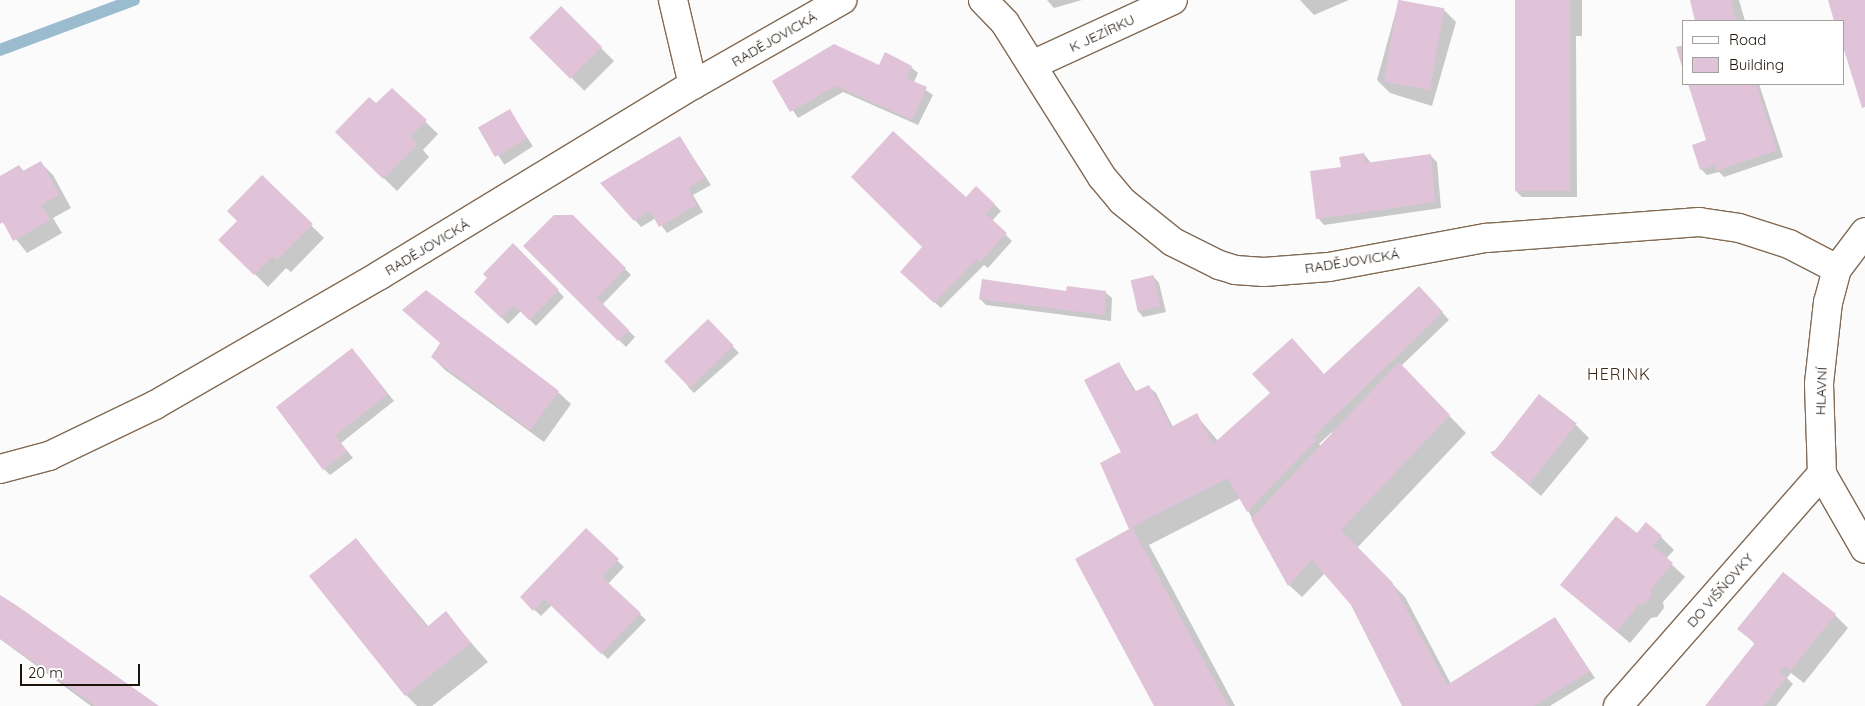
<!DOCTYPE html>
<html>
<head>
<meta charset="utf-8">
<style>
	body { margin:0 }
	#map { position:relative; width:1865px; height:706px; overflow:hidden; background:#fbfbfb; font-family:Quicksand,sans-serif }
	div>[style] { position:absolute }
	.shadow>* { inset:0; background:#0003; transform-origin:0 0 }
	.stream>* { height:12px; margin:-6px; padding:0 6px; transform-origin:6px; border-radius:6px; background:#9bbbcf }
	.building>* { inset:0; background:#e0c3d9; transform-origin:0 0 }
	.roads { filter:drop-shadow(1px 0 #816a54) drop-shadow(-1px 0 #816a54) drop-shadow(0 1px #816a54) drop-shadow(0 -1px #816a54) }
	.minor>* { height:28px; margin:-14px; padding:0 14px; transform-origin:14px; border-radius:14px; background:#fff }
	.tertiary>* { height:28px; margin:-14px; padding:0 14px; transform-origin:14px; border-radius:14px; background:#fff }
	span { translate:-50% -50%; white-space:nowrap; text-align:center; line-height:1.15; -webkit-text-stroke:4px #fff; paint-order:stroke }
	.street-label { font-size:14px; color:#1c130a }
	.quarter-label { font-size:16px; color:#3e2a15; letter-spacing:1px }
	.legend { position:absolute; left:1682px; top:20px; width:162px; height:65px; box-sizing:border-box; background:#fff; border:1px solid #a4a19d; margin:0; padding:6px 9px; list-style:none; font-size:15px; color:#1c130a }
	.legend li { display:flex; align-items:center; gap:10px; height:25px }
	.legend b { width:25px; border:1px solid #a4a19d }
	.scale { position:absolute; left:20px; top:664px; width:120px; height:22px; box-sizing:border-box; border:2px solid #1c130a; border-top:0; padding-left:6px; font-size:15px; line-height:18px; white-space:nowrap; color:#1c130a; -webkit-text-stroke:4px #fff; paint-order:stroke }
</style>
</head>
<body>
<div id="map">
	<div class="shadow">
		<div style="clip-path:polygon(1082px 0,1054px 8px,1047px 0)"></div>
		<div style="clip-path:polygon(1300px 0,1349px 0,1314px 15px)"></div>
		<div style="clip-path:polygon(1399px 0,1443px 9px,1456px 22px,1432px 106px,1390px 93px,1377px 80px)"></div>
		<div style="clip-path:polygon(1516px 0,1582px 0,1582px 36px,1576px 36px,1577px 197px,1522px 197px,1516px 191px)"></div>
		<div style="clip-path:polygon(1691px 0,1739px 0,1745px 21px,1697px 21px)"></div>
		<div style="left:561px;top:8px;width:75px;height:42px;rotate:45deg"></div>
		<div style="clip-path:polygon(880px 67px,911px 67px,918px 73px,914px 82px,933px 95px,918px 125px,843px 92px,798px 118px,774px 82px)"></div>
		<div style="clip-path:polygon(1689px 84px,1759px 84px,1783px 157px,1724px 177px,1719px 172px,1707px 175px,1701px 169px,1708px 141px)"></div>
		<div style="clip-path:polygon(392px 89px,438px 134px,423px 150px,429px 157px,397px 191px,337px 132px,376px 105px)"></div>
		<div style="left:510px;top:111px;width:42px;height:34px;rotate:57deg"></div>
		<div style="clip-path:polygon(680px 137px,711px 185px,693px 195px,703px 212px,667px 233px,656px 218px,641px 227px,635px 220px)"></div>
		<div style="clip-path:polygon(1364px 154px,1371px 163px,1430px 155px,1437px 162px,1441px 208px,1324px 225px,1318px 218px,1342px 168px)"></div>
		<div style="clip-path:polygon(40px 162px,53px 175px,71px 208px,53px 218px,62px 233px,27px 253px,0 219px,0 177px,19px 166px,24px 171px)"></div>
		<div style="clip-path:polygon(262px 177px,324px 238px,291px 272px,286px 268px,268px 287px,220px 240px,239px 221px)"></div>
		<div style="clip-path:polygon(994px 204px,1001px 211px,992px 221px,1012px 241px,988px 268px,984px 265px,941px 308px,908px 278px)"></div>
		<div style="clip-path:polygon(573px 216px,631px 275px,602px 305px,635px 337px,626px 347px,525px 246px)"></div>
		<div style="clip-path:polygon(513px 245px,564px 297px,536px 326px,521px 311px,508px 324px,476px 292px)"></div>
		<div style="clip-path:polygon(1153px 276px,1159px 283px,1166px 312px,1143px 317px,1137px 310px)"></div>
		<div style="clip-path:polygon(1067px 292px,1105px 292px,1112px 298px,1111px 321px,986px 305px,980px 299px)"></div>
		<div style="clip-path:polygon(evenodd,1426px 294px,1449px 320px,1401px 366px,1466px 433px,1357px 548px,1405px 597px,1451px 684px,1555px 619px,1595px 678px,1550px 706px,1403px 706px,1352px 605px,1325px 573px,1302px 597px,1289px 585px,1241px 498px,1149px 545px,1235px 706px,1156px 706px,1130px 529px,1119px 363px,1137px 393px,1149px 387px,1156px 393px,1173px 427px,1196px 415px,1218px 441px,1324px 375px,1426px 294px,1332px 432px,1333px 434px,1321px 446px,1319px 444px,1332px 432px)"></div>
		<div style="clip-path:polygon(708px 321px,739px 353px,694px 393px,688px 387px)"></div>
		<div style="clip-path:polygon(442px 344px,558px 392px,571px 404px,544px 442px,445px 370px,432px 357px)"></div>
		<div style="clip-path:polygon(359px 357px,394px 401px,341px 443px,353px 458px,330px 475px,324px 469px)"></div>
		<div style="clip-path:polygon(1576px 425px,1589px 438px,1541px 496px,1490px 452px)"></div>
		<div style="clip-path:polygon(586px 530px,624px 567px,608px 584px,646px 620px,608px 659px,552px 605px,541px 616px,521px 597px)"></div>
		<div style="clip-path:polygon(1637px 534px,1661px 537px,1674px 550px,1666px 559px,1685px 577px,1663px 602px,1664px 608px,1657px 617px,1651px 618px,1630px 643px,1562px 585px)"></div>
		<div style="clip-path:polygon(356px 540px,429px 627px,445px 613px,488px 662px,432px 706px,417px 706px,406px 695px)"></div>
		<div style="clip-path:polygon(0 597px,157px 706px,91px 706px,0 639px)"></div>
		<div style="clip-path:polygon(1835px 615px,1848px 628px,1804px 683px,1791px 673px,1787px 678px,1793px 684px,1776px 706px,1707px 706px,1756px 645px,1739px 629px)"></div>
	</div>
	<div class="stream">
		<div style="left:0;top:50px;width:143px;rotate:-20.5deg"></div>
	</div>
	<div class="building">
		<div style="left:1398px;top:0;width:47px;height:83px;rotate:10deg"></div>
		<div style="left:1515px;top:0;width:55px;height:191px"></div>
		<div style="clip-path:polygon(1690px 0,1731px 0,1736px 21px,1695px 21px)"></div>
		<div style="clip-path:polygon(1828px 0,1865px 0,1865px 107px,1862px 108px,1844px 50px,1844px 21px,1834px 21px)"></div>
		<div style="left:561px;top:6px;width:58px;height:45px;rotate:45deg"></div>
		<div style="clip-path:polygon(834px 44px,879px 65px,885px 52px,912px 66px,906px 78px,927px 87px,912px 120px,836px 86px,790px 112px,772px 81px)"></div>
		<div style="clip-path:polygon(1684px 45px,1684px 70px,1683px 70px,1676px 47px)"></div>
		<div style="clip-path:polygon(1688px 84px,1756px 84px,1777px 150px,1716px 171px,1715px 165px,1700px 170px,1692px 145px,1706px 140px)"></div>
		<div style="clip-path:polygon(392px 88px,427px 120px,410px 137px,418px 144px,383px 179px,335px 132px,369px 97px,376px 103px)"></div>
		<div style="left:510px;top:109px;width:34px;height:37px;rotate:60deg"></div>
		<div style="clip-path:polygon(893px 131px,966px 197px,976px 186px,995px 204px,986px 214px,1007px 233px,980px 262px,977px 259px,934px 303px,900px 272px,922px 247px,851px 177px)"></div>
		<div style="clip-path:polygon(680px 136px,705px 178px,688px 188px,697px 205px,659px 227px,650px 211px,634px 221px,600px 183px)"></div>
		<div style="clip-path:polygon(1364px 153px,1365px 163px,1431px 154px,1435px 202px,1316px 219px,1310px 171px,1341px 167px,1339px 157px)"></div>
		<div style="clip-path:polygon(41px 161px,60px 195px,41px 205px,50px 220px,13px 241px,3px 222px,0 224px,0 176px,19px 165px,23px 171px)"></div>
		<div style="clip-path:polygon(262px 175px,313px 224px,277px 260px,273px 256px,254px 275px,218px 240px,237px 221px,227px 211px)"></div>
		<div style="clip-path:polygon(554px 215px,573px 215px,626px 268px,597px 298px,629px 330px,618px 341px,523px 246px)"></div>
		<div style="clip-path:polygon(513px 243px,559px 290px,529px 320px,514px 305px,501px 318px,474px 292px,487px 278px,483px 274px)"></div>
		<div style="left:1153px;top:275px;width:32px;height:23px;rotate:77deg"></div>
		<div style="clip-path:polygon(982px 279px,1066px 291px,1067px 286px,1106px 291px,1105px 315px,979px 299px)"></div>
		<div style="clip-path:polygon(1419px 286px,1443px 312px,1313px 437px,1316px 440px,1247px 512px,1228px 478px,1132px 527px,1228px 706px,1154px 706px,1075px 559px,1129px 529px,1100px 463px,1121px 452px,1084px 380px,1119px 362px,1134px 392px,1149px 385px,1171px 427px,1197px 413px,1213px 444px,1270px 393px,1252px 374px,1292px 338px,1324px 374px)"></div>
		<div style="clip-path:polygon(426px 290px,559px 391px,530px 430px,431px 357px,440px 343px,402px 310px)"></div>
		<div style="left:708px;top:319px;width:37px;height:61px;rotate:46deg"></div>
		<div style="clip-path:polygon(352px 348px,388px 394px,335px 436px,347px 451px,323px 470px,276px 407px)"></div>
		<div style="clip-path:polygon(1399px 362px,1450px 415px,1341px 530px,1392px 582px,1447px 685px,1555px 617px,1590px 671px,1534px 706px,1402px 706px,1351px 605px,1312px 560px,1288px 586px,1251px 519px)"></div>
		<div style="left:1539px;top:394px;width:48px;height:77px;rotate:38deg"></div>
		<div style="clip-path:polygon(1616px 516px,1637px 533px,1646px 522px,1662px 536px,1653px 546px,1673px 563px,1651px 589px,1652px 595px,1645px 604px,1638px 605px,1617px 632px,1560px 585px)"></div>
		<div style="clip-path:polygon(586px 528px,619px 559px,602px 577px,641px 613px,601px 654px,544px 599px,533px 611px,520px 597px)"></div>
		<div style="clip-path:polygon(356px 538px,427px 627px,446px 611px,471px 643px,405px 696px,309px 576px)"></div>
		<div style="clip-path:polygon(1783px 572px,1836px 614px,1790px 671px,1785px 667px,1780px 672px,1787px 677px,1764px 706px,1705px 706px,1755px 643px,1737px 629px)"></div>
		<div style="clip-path:polygon(0 595px,16px 605px,159px 706px,95px 706px,0 638px)"></div>
	</div>
	<div class="roads">
		<div class="minor">
			<div style="left:673px;top:0;width:87px;rotate:76.8deg"></div>
			<div style="left:1032px;top:65px;width:155px;rotate:-24.7deg"></div>
			<div style="left:1618px;top:706px;width:309px;rotate:-48.7deg"></div>
		</div>
		<div class="tertiary">
			<div style="left:983px;top:0;width:32px;rotate:46deg"></div>
			<div style="left:1005px;top:23px;width:182px;rotate:57.8deg"></div>
			<div style="left:1102px;top:177px;width:31px;rotate:50deg"></div>
			<div style="left:1122px;top:201px;width:65px;rotate:38.8deg"></div>
			<div style="left:1173px;top:242px;width:51px;rotate:26.6deg"></div>
			<div style="left:1219px;top:265px;width:17px;rotate:17deg"></div>
			<div style="left:1235px;top:270px;width:29px;rotate:4deg"></div>
			<div style="left:1264px;top:272px;width:65px;rotate:-4.4deg"></div>
			<div style="left:1329px;top:267px;width:160px;rotate:-10.5deg"></div>
			<div style="left:1486px;top:238px;width:214px;rotate:-4.3deg"></div>
			<div style="left:1699px;top:222px;width:40px;rotate:8.5deg"></div>
			<div style="left:1739px;top:228px;width:52px;rotate:17.7deg"></div>
			<div style="left:1789px;top:244px;width:54px;rotate:27.5deg"></div>
			<div style="left:1865px;top:232px;width:46px;rotate:127.1deg"></div>
			<div style="left:1837px;top:269px;width:34px;rotate:105deg"></div>
			<div style="left:1828px;top:302px;width:82px;rotate:96.3deg"></div>
			<div style="left:1819px;top:384px;width:90px;rotate:88.1deg"></div>
			<div style="left:1822px;top:474px;width:86px;rotate:60.2deg"></div>
			<div style="left:0;top:469px;width:51px;rotate:-14.9deg"></div>
			<div style="left:49px;top:456px;width:118px;rotate:-25.7deg"></div>
			<div style="left:155px;top:405px;width:260px;rotate:-30deg"></div>
			<div style="left:380px;top:275px;width:366px;rotate:-31.3deg"></div>
			<div style="left:693px;top:85px;width:172px;rotate:-29.7deg"></div>
		</div>
	</div>
	<div class="street-label">
		<span style="left:1102px;top:33px;rotate:-25deg">K JEZÍRKU</span>
		<span style="left:774px;top:39px;rotate:-30deg">RADĚJOVICKÁ</span>
		<span style="left:427px;top:247px;rotate:-31deg">RADĚJOVICKÁ</span>
		<span style="left:1352px;top:261px;rotate:-9deg">RADĚJOVICKÁ</span>
		<span style="left:1821px;top:391px;rotate:-88deg">HLAVNÍ</span>
		<span style="left:1720px;top:590px;rotate:-49deg">DO VIŠŇOVKY</span>
	</div>
	<div class="quarter-label">
		<span style="left:1619px;top:374px">HERINK</span>
	</div>
	<ul class="legend">
	<li><b style="height:6px;background:#fff"></b>Road</li>
	<li><b style="height:14px;background:#e0c3d9"></b>Building</li>
	</ul>
	<div class="scale">20 m</div>
</div>
</body>
</html>
